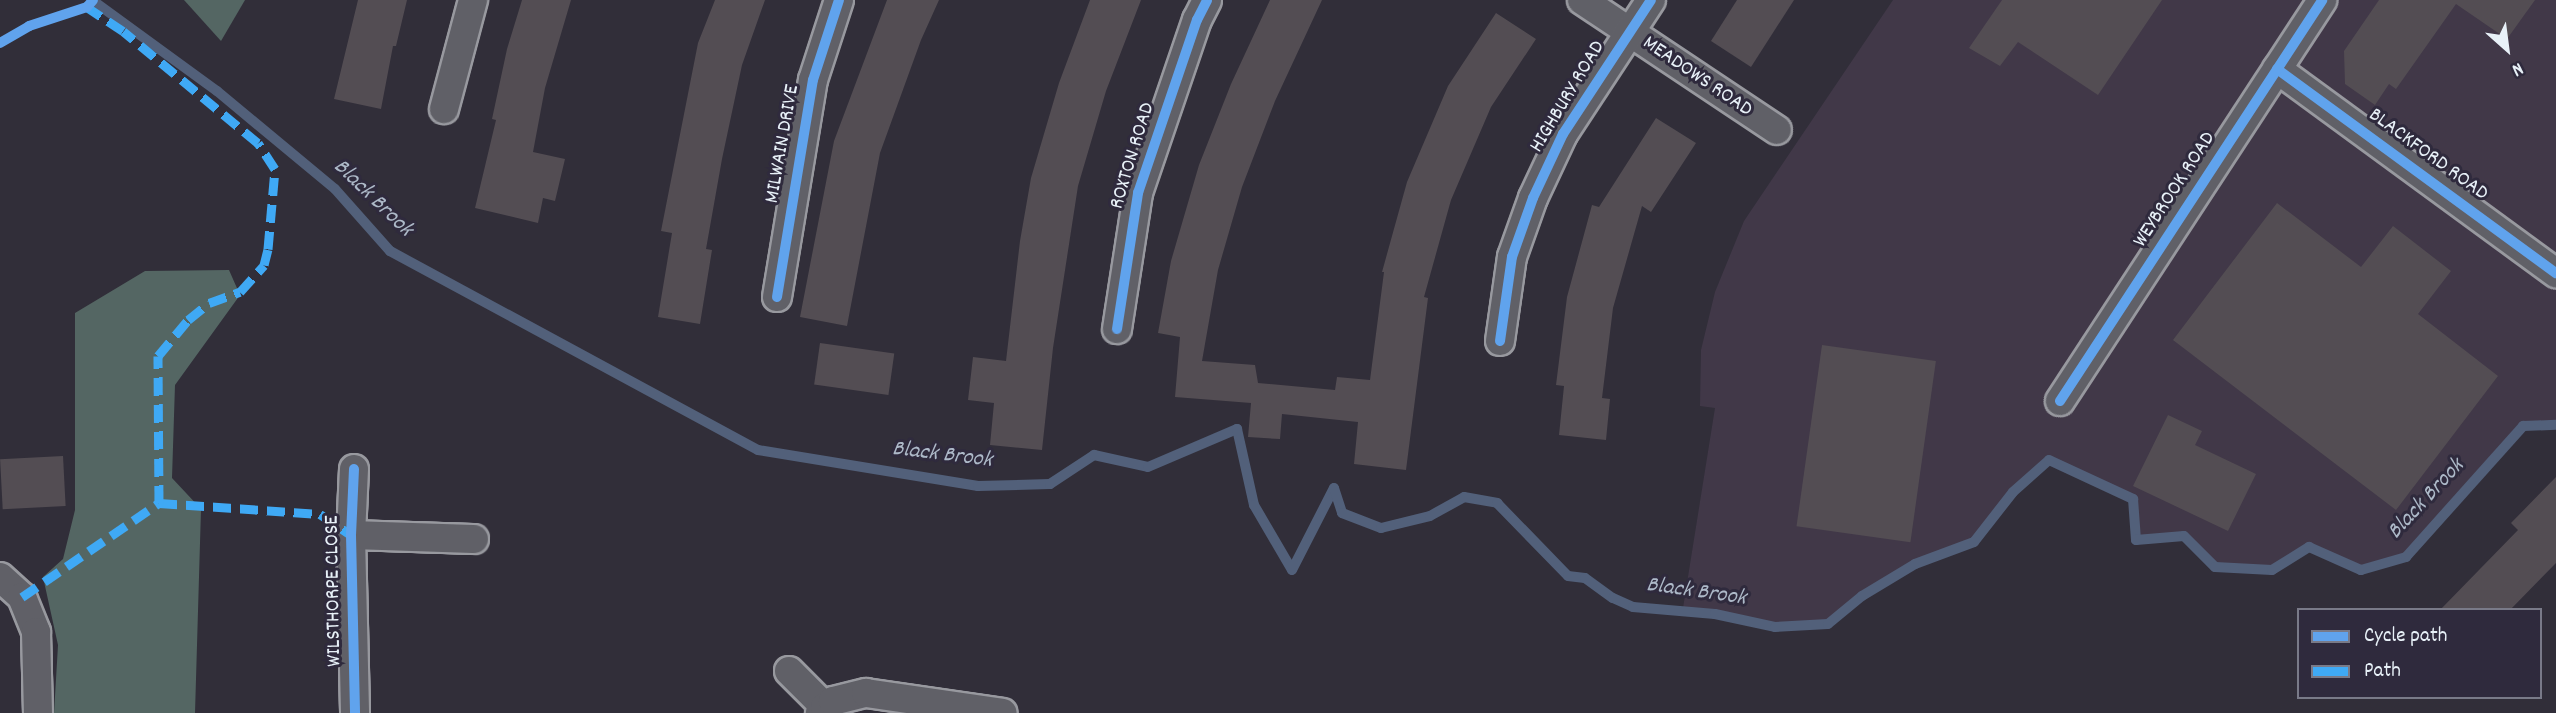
<!DOCTYPE html>
<html>
<head>
<meta charset="utf-8">
<style>
	body { margin:0 }
	#map { position:relative; width:2556px; height:713px; overflow:hidden; background:#312e39; font-family:Dekko,sans-serif }
	div>[style] { position:absolute }
	.built>* { inset:0; background:#413848 }
	.green>* { inset:0; background:#546663 }
	.stream>* { height:10px; margin:-5px; padding:0 5px; transform-origin:5px; border-radius:5px; background:#52607a }
	.building>* { inset:0; background:#534d53; transform-origin:0 0 }
	.roads { filter:drop-shadow(2px 0 #98999f) drop-shadow(-2px 0 #98999f) drop-shadow(0 2px #98999f) drop-shadow(0 -2px #98999f) }
	.minor>* { height:28px; margin:-14px; padding:0 14px; transform-origin:14px; border-radius:14px; background:#606067 }
	.quiet>* { height:9px; margin-top:-4.5px; transform-origin:0; background:repeating-linear-gradient(90deg,#3fa9f5 0 18px,transparent 0 27px) }
	.cycleway>* { height:10px; margin:-5px; padding:0 5px; transform-origin:5px; border-radius:5px; background:#60a3ed }
	span { translate:-50% -50%; white-space:nowrap; text-align:center; line-height:1.15; -webkit-text-stroke:6px #2f2a3d; paint-order:stroke }
	.street-label { font-size:21px; color:#e8f1f8 }
	.water-label { font-size:23px; color:#adb9c8; font-style:italic }
	.legend { position:absolute; left:2297px; top:608px; width:245px; height:91px; box-sizing:border-box; background:#2f2a3d; border:2px solid #797a88; margin:0; padding:9px 12px; list-style:none; font-size:21px; color:#e8f1f8 }
	.legend li { display:flex; align-items:center; gap:14px; height:35px }
	.legend b { width:35px; border:2px solid #797a88 }
	.north { position:absolute; left:2472px; top:14px; width:70px; height:70px; -webkit-text-stroke:5px #2f2a3d; paint-order:stroke; rotate:152deg; font-size:19px; font-weight:700; line-height:28px; text-align:center; color:#e8f1f8 }
	.north::after { content:''; display:block; margin:auto; width:24px; height:32px; background:#e8f1f8; clip-path:polygon(50% 0,100% 100%,50% 72%,0 100%) }
</style>
</head>
<body>
<div id="map">
	<div class="built">
		<div style="clip-path:polygon(1893px 0,2556px 0,2556px 425px,2523px 426px,2405px 555px,2361px 568px,2311px 545px,2272px 569px,2215px 566px,2185px 535px,2137px 539px,2134px 499px,2049px 459px,2013px 491px,1973px 541px,1915px 562px,1860px 596px,1828px 622px,1775px 625px,1683px 608px,1715px 408px,1700px 406px,1701px 350px,1715px 292px,1744px 221px)"></div>
	</div>
	<div class="green">
		<div style="clip-path:polygon(184px 0,245px 0,221px 41px)"></div>
		<div style="clip-path:polygon(229px 270px,240px 295px,175px 385px,172px 478px,201px 509px,195px 713px,54px 713px,58px 645px,43px 577px,63px 559px,75px 510px,75px 313px,145px 271px)"></div>
	</div>
	<div class="stream">
		<div style="left:92px;top:0;width:155px;rotate:36.1deg"></div>
		<div style="left:217px;top:91px;width:153px;rotate:39.7deg"></div>
		<div style="left:335px;top:189px;width:83px;rotate:48.4deg"></div>
		<div style="left:390px;top:251px;width:418px;rotate:28.4deg"></div>
		<div style="left:758px;top:450px;width:223px;rotate:9.3deg"></div>
		<div style="left:978px;top:486px;width:72px;rotate:-1.6deg"></div>
		<div style="left:1050px;top:484px;width:53px;rotate:-33.4deg"></div>
		<div style="left:1094px;top:455px;width:55px;rotate:12.5deg"></div>
		<div style="left:1148px;top:467px;width:97px;rotate:-23.1deg"></div>
		<div style="left:1237px;top:429px;width:78px;rotate:77.4deg"></div>
		<div style="left:1254px;top:505px;width:75px;rotate:59.7deg"></div>
		<div style="left:1292px;top:570px;width:92px;rotate:-62.9deg"></div>
		<div style="left:1334px;top:488px;width:26px;rotate:72deg"></div>
		<div style="left:1342px;top:513px;width:42px;rotate:21deg"></div>
		<div style="left:1381px;top:528px;width:50px;rotate:-13.8deg"></div>
		<div style="left:1430px;top:516px;width:39px;rotate:-29deg"></div>
		<div style="left:1464px;top:497px;width:34px;rotate:10deg"></div>
		<div style="left:1497px;top:503px;width:102px;rotate:45.8deg"></div>
		<div style="left:1568px;top:576px;width:17px;rotate:7deg"></div>
		<div style="left:1585px;top:578px;width:34px;rotate:36deg"></div>
		<div style="left:1613px;top:598px;width:22px;rotate:24deg"></div>
		<div style="left:1633px;top:607px;width:82px;rotate:4.9deg"></div>
		<div style="left:1715px;top:614px;width:61px;rotate:12.2deg"></div>
		<div style="left:1775px;top:627px;width:53px;rotate:-3.2deg"></div>
		<div style="left:1828px;top:624px;width:44px;rotate:-39.5deg"></div>
		<div style="left:1862px;top:596px;width:62px;rotate:-31.1deg"></div>
		<div style="left:1915px;top:564px;width:63px;rotate:-20.4deg"></div>
		<div style="left:1974px;top:542px;width:63px;rotate:-52deg"></div>
		<div style="left:2013px;top:492px;width:48px;rotate:-41.6deg"></div>
		<div style="left:2049px;top:460px;width:93px;rotate:24.9deg"></div>
		<div style="left:2133px;top:499px;width:41px;rotate:85.8deg"></div>
		<div style="left:2136px;top:540px;width:48px;rotate:-4.8deg"></div>
		<div style="left:2184px;top:536px;width:44px;rotate:45deg"></div>
		<div style="left:2215px;top:567px;width:57px;rotate:3deg"></div>
		<div style="left:2272px;top:570px;width:44px;rotate:-31.9deg"></div>
		<div style="left:2309px;top:547px;width:57px;rotate:23.9deg"></div>
		<div style="left:2361px;top:570px;width:47px;rotate:-16.1deg"></div>
		<div style="left:2406px;top:557px;width:176px;rotate:-48.2deg"></div>
		<div style="left:2523px;top:426px;width:33px;rotate:-2deg"></div>
	</div>
	<div class="building">
		<div style="clip-path:polygon(358px 0,407px 0,396px 46px,393px 46px,381px 109px,334px 99px)"></div>
		<div style="clip-path:polygon(522px 0,571px 0,545px 88px,533px 152px,565px 159px,555px 201px,543px 198px,538px 223px,475px 208px,496px 120px,492px 119px,507px 49px)"></div>
		<div style="clip-path:polygon(715px 0,765px 0,742px 65px,722px 159px,706px 249px,712px 250px,700px 324px,658px 317px,672px 233px,661px 231px,698px 43px)"></div>
		<div style="clip-path:polygon(887px 0,939px 0,921px 40px,880px 153px,847px 326px,800px 317px,834px 141px)"></div>
		<div style="clip-path:polygon(1090px 0,1141px 0,1106px 91px,1078px 186px,1053px 348px,1042px 450px,990px 445px,994px 403px,968px 400px,973px 357px,1006px 361px,1020px 241px,1031px 178px,1059px 83px)"></div>
		<div style="clip-path:polygon(1270px 0,1322px 0,1275px 101px,1242px 187px,1218px 270px,1202px 361px,1255px 365px,1258px 383px,1335px 390px,1337px 377px,1370px 380px,1384px 272px,1382px 272px,1407px 182px,1448px 86px,1496px 13px,1536px 39px,1491px 107px,1451px 200px,1424px 297px,1428px 298px,1406px 470px,1354px 464px,1358px 422px,1282px 414px,1280px 439px,1248px 437px,1251px 403px,1175px 397px,1180px 337px,1158px 333px,1171px 261px,1199px 165px,1231px 84px)"></div>
		<div style="clip-path:polygon(1737px 0,1794px 0,1751px 67px,1711px 41px)"></div>
		<div style="clip-path:polygon(2002px 0,2162px 0,2098px 95px,2018px 42px,2000px 66px,1969px 48px)"></div>
		<div style="clip-path:polygon(2379px 0,2535px 0,2507px 39px,2456px 4px,2396px 89px,2389px 84px,2375px 105px,2345px 84px,2344px 51px)"></div>
		<div style="clip-path:polygon(1656px 118px,1696px 143px,1651px 212px,1642px 206px,1613px 308px,1602px 398px,1610px 399px,1606px 440px,1559px 435px,1564px 386px,1556px 385px,1567px 297px,1592px 205px,1599px 207px)"></div>
		<div style="clip-path:polygon(2277px 203px,2361px 267px,2393px 226px,2451px 271px,2418px 314px,2498px 376px,2396px 510px,2173px 340px)"></div>
		<div style="left:820px;top:343px;width:75px;height:42px;rotate:8deg"></div>
		<div style="left:1822px;top:345px;width:115px;height:183px;rotate:8deg"></div>
		<div style="clip-path:polygon(2168px 415px,2202px 431px,2195px 445px,2256px 474px,2228px 531px,2133px 486px)"></div>
		<div style="left:63px;top:456px;width:50px;height:63px;rotate:87deg"></div>
		<div style="clip-path:polygon(2556px 477px,2556px 563px,2510px 610px,2440px 610px,2518px 530px,2511px 523px)"></div>
	</div>
	<div class="roads">
		<div class="minor">
			<div style="left:1582px;top:0;width:234px;rotate:33.7deg"></div>
			<div style="left:2277px;top:69px;width:346px;rotate:36.2deg"></div>
			<div style="left:444px;top:109px;width:113px;rotate:-75.1deg"></div>
			<div style="left:777px;top:297px;width:220px;rotate:-80.6deg"></div>
			<div style="left:813px;top:80px;width:84px;rotate:-72deg"></div>
			<div style="left:1117px;top:329px;width:138px;rotate:-81.2deg"></div>
			<div style="left:1138px;top:193px;width:183px;rotate:-71.2deg"></div>
			<div style="left:1197px;top:20px;width:22px;rotate:-63deg"></div>
			<div style="left:1500px;top:341px;width:85px;rotate:-81.9deg"></div>
			<div style="left:1512px;top:257px;width:63px;rotate:-70.4deg"></div>
			<div style="left:1533px;top:198px;width:71px;rotate:-64.9deg"></div>
			<div style="left:1563px;top:134px;width:160px;rotate:-56.7deg"></div>
			<div style="left:2060px;top:401px;width:479px;rotate:-56.8deg"></div>
			<div style="left:354px;top:469px;width:66px;rotate:92.6deg"></div>
			<div style="left:351px;top:535px;width:178px;rotate:88.7deg"></div>
			<div style="left:351px;top:535px;width:123px;rotate:1.9deg"></div>
			<div style="left:0;top:577px;width:30px;rotate:42deg"></div>
			<div style="left:22px;top:597px;width:38px;rotate:68deg"></div>
			<div style="left:36px;top:632px;width:81px;rotate:88.6deg"></div>
			<div style="left:789px;top:671px;width:51px;rotate:45deg"></div>
			<div style="left:825px;top:707px;width:8px;rotate:130deg"></div>
			<div style="left:825px;top:707px;width:10px;rotate:-37deg"></div>
			<div style="left:833px;top:701px;width:34px;rotate:-14deg"></div>
			<div style="left:866px;top:693px;width:138px;rotate:8.3deg"></div>
		</div>
	</div>
	<div class="quiet">
		<div style="left:159px;top:503px;width:161px;rotate:3.9deg"></div>
		<div style="left:320px;top:514px;width:37px;rotate:34deg"></div>
		<div style="left:22px;top:597px;width:166px;rotate:-34.5deg"></div>
		<div style="left:159px;top:503px;width:147px;rotate:-90.4deg"></div>
		<div style="left:158px;top:356px;width:47px;rotate:-50.2deg"></div>
		<div style="left:188px;top:320px;width:27px;rotate:-39deg"></div>
		<div style="left:209px;top:303px;width:33px;rotate:-20deg"></div>
		<div style="left:240px;top:292px;width:36px;rotate:-48deg"></div>
		<div style="left:264px;top:265px;width:16px;rotate:-76deg"></div>
		<div style="left:268px;top:249px;width:80px;rotate:-85deg"></div>
		<div style="left:275px;top:169px;width:31px;rotate:-123deg"></div>
		<div style="left:258px;top:143px;width:175px;rotate:-140.3deg"></div>
		<div style="left:123px;top:31px;width:43px;rotate:-146.3deg"></div>
	</div>
	<div class="cycleway">
		<div style="left:0;top:43px;width:34px;rotate:-30deg"></div>
		<div style="left:29px;top:26px;width:61px;rotate:-18.1deg"></div>
		<div style="left:87px;top:7px;width:9px;rotate:-49deg"></div>
		<div style="left:2277px;top:69px;width:346px;rotate:36.2deg"></div>
		<div style="left:777px;top:297px;width:220px;rotate:-80.6deg"></div>
		<div style="left:813px;top:80px;width:84px;rotate:-72deg"></div>
		<div style="left:1117px;top:329px;width:138px;rotate:-81.2deg"></div>
		<div style="left:1138px;top:193px;width:183px;rotate:-71.2deg"></div>
		<div style="left:1197px;top:20px;width:22px;rotate:-63deg"></div>
		<div style="left:1500px;top:341px;width:85px;rotate:-81.9deg"></div>
		<div style="left:1512px;top:257px;width:63px;rotate:-70.4deg"></div>
		<div style="left:1533px;top:198px;width:71px;rotate:-64.9deg"></div>
		<div style="left:1563px;top:134px;width:160px;rotate:-56.7deg"></div>
		<div style="left:2060px;top:401px;width:479px;rotate:-56.8deg"></div>
		<div style="left:354px;top:469px;width:66px;rotate:92.6deg"></div>
		<div style="left:351px;top:535px;width:178px;rotate:88.7deg"></div>
	</div>
	<div class="street-label">
		<span style="left:1697px;top:77px;rotate:34deg">MEADOWS ROAD</span>
		<span style="left:1568px;top:97px;rotate:-59deg">HIGHBURY ROAD</span>
		<span style="left:783px;top:144px;rotate:-80deg">MILWAIN DRIVE</span>
		<span style="left:2428px;top:155px;rotate:36deg">BLACKFORD ROAD</span>
		<span style="left:1133px;top:156px;rotate:-73deg">ROXTON ROAD</span>
		<span style="left:2175px;top:190px;rotate:-57deg">WEYBROOK ROAD</span>
		<span style="left:334px;top:591px;rotate:-91deg">WILSTHORPE CLOSE</span>
	</div>
	<div class="water-label">
		<span style="left:372px;top:199px;rotate:44deg">Black Brook</span>
		<span style="left:942px;top:456px;rotate:7deg">Black Brook</span>
		<span style="left:2427px;top:500px;rotate:-47deg">Black Brook</span>
		<span style="left:1696px;top:593px;rotate:8deg">Black Brook</span>
	</div>
	<ul class="legend">
	<li><b style="height:9px;background:#60a3ed"></b>Cycle path</li>
	<li><b style="height:9px;background:#3fa9f5"></b>Path</li>
	</ul>
	<div class="north">N</div>
</div>
</body>
</html>
